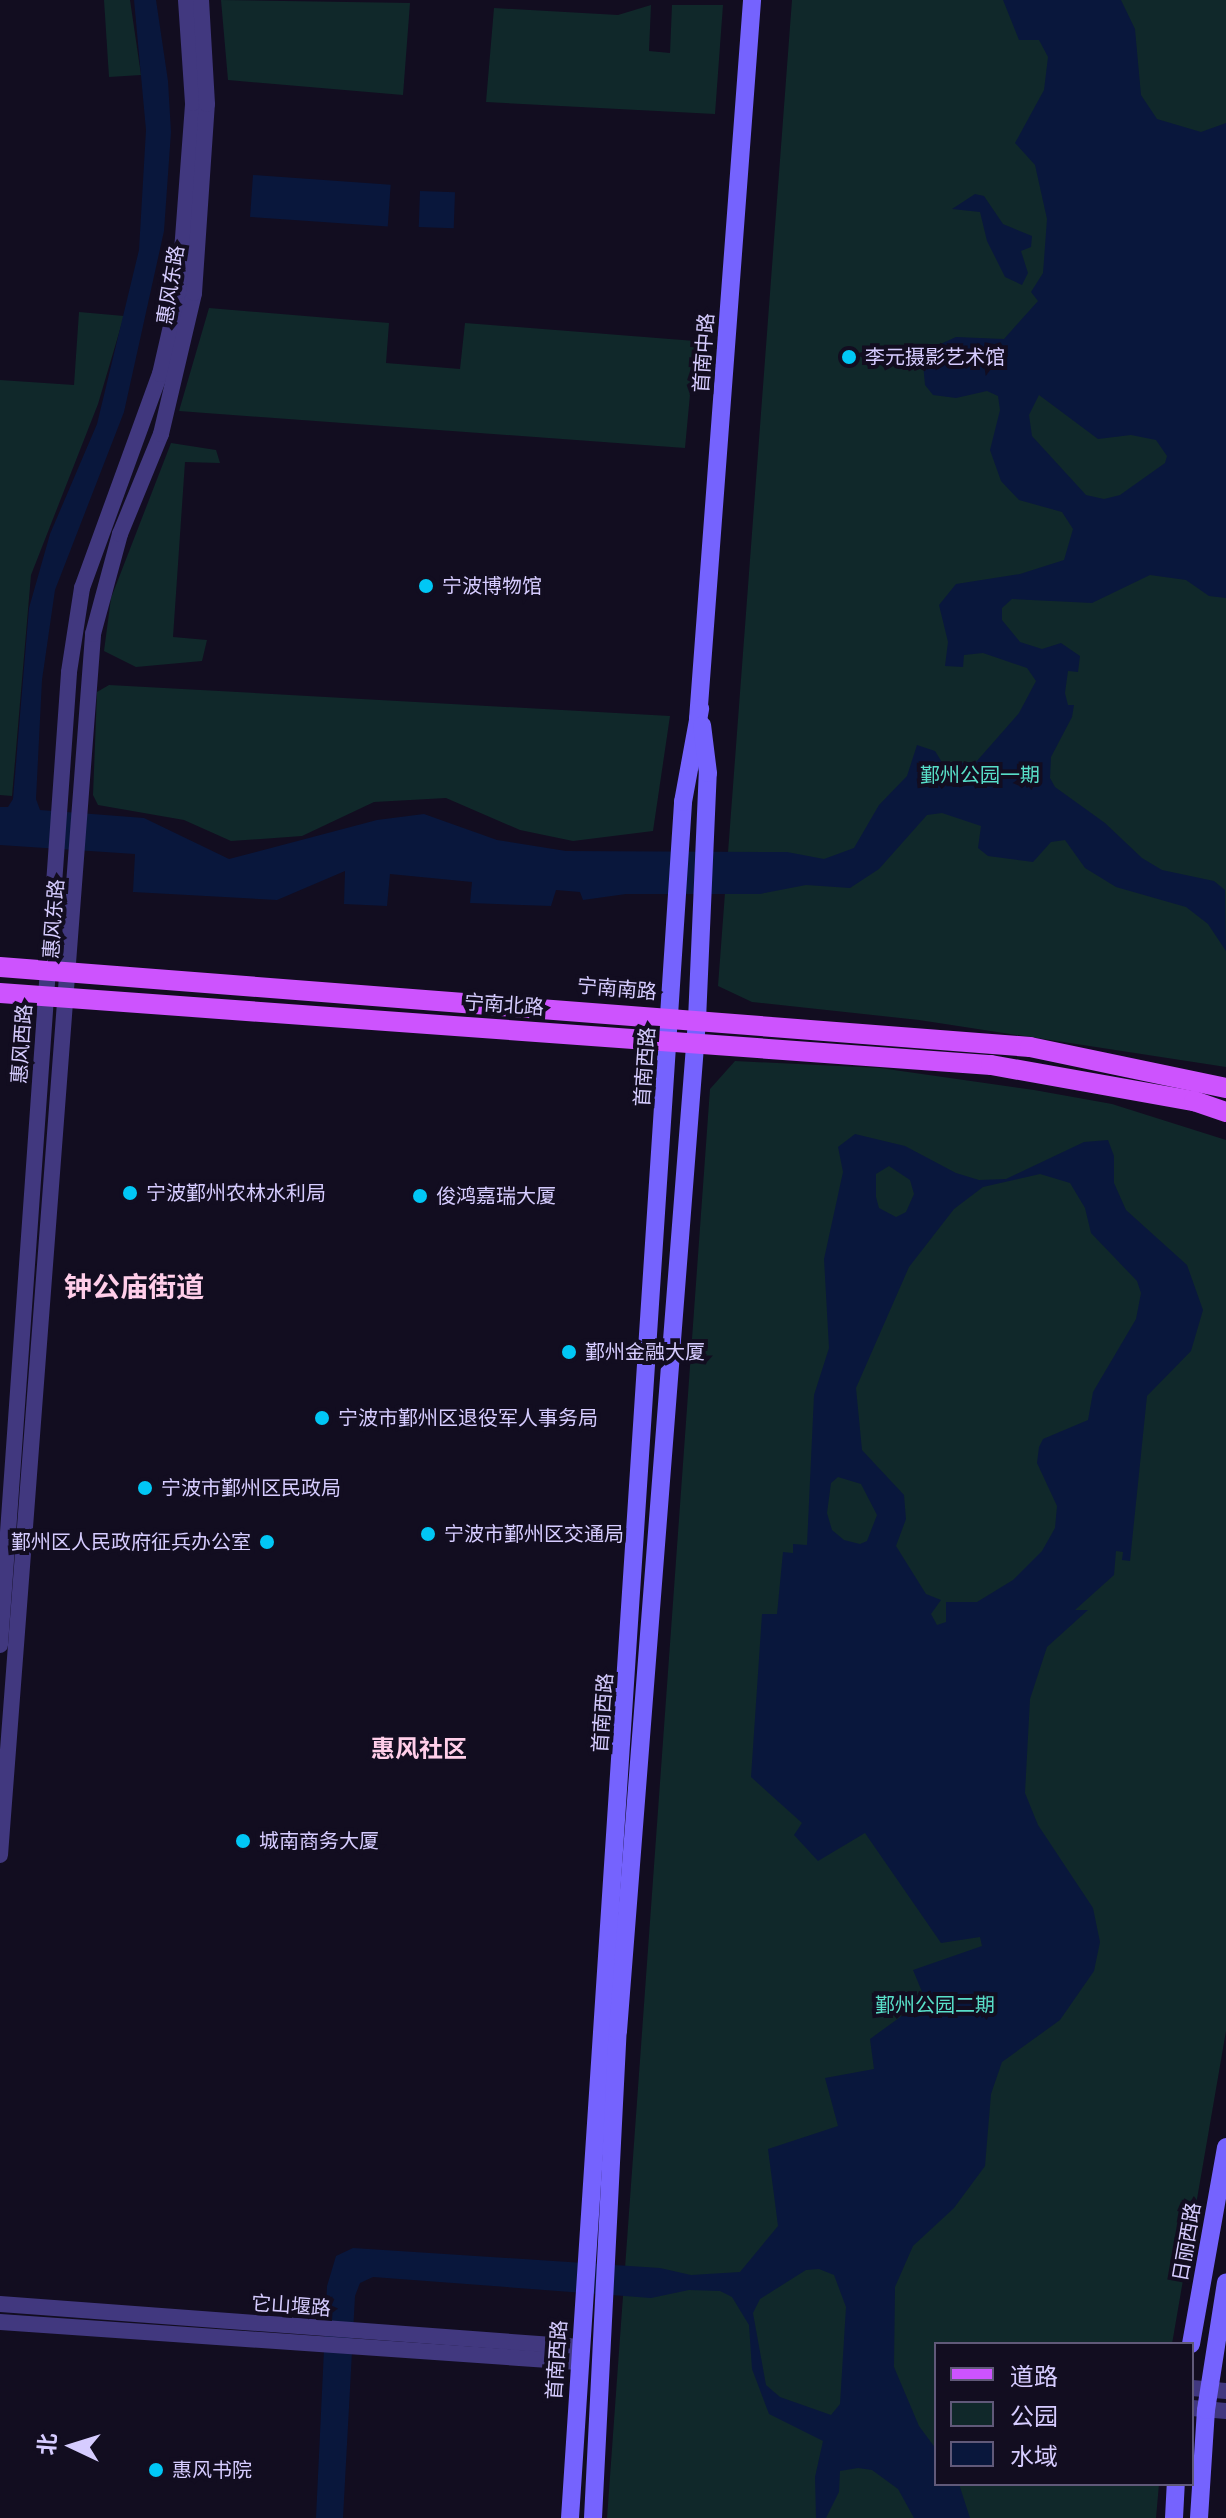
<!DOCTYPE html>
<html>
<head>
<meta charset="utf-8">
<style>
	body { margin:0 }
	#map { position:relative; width:1226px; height:2518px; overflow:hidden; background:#120d20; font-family:"Fira Sans","Noto Sans SC",sans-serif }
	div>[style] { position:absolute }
	.green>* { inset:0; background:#10282a }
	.water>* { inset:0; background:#09173c; transform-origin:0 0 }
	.tertiary>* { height:16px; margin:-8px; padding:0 8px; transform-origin:8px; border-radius:8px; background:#41387f }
	.secondary>* { height:18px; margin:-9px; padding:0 9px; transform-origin:9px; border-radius:9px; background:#7563fe }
	.primary>* { height:20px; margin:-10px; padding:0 10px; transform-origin:10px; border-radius:10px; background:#cd53fe }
	.dots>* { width:22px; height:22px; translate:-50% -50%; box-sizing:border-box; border:4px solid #120d20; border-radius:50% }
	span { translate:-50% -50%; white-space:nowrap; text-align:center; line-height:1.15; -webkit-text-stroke:8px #120d20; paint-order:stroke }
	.street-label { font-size:20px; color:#d6ccff }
	.poi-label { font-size:20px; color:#d6ccff }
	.left { translate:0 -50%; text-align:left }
	.right { translate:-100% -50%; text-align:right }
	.park-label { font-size:20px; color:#58dec8 }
	.quarter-label { font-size:24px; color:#ffcee9; font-weight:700 }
	.district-label { font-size:28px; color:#ffcee9; font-weight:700 }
	.legend { position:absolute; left:934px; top:2342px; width:260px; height:144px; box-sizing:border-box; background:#120d20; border:2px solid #605979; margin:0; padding:10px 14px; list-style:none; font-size:24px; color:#d6ccff }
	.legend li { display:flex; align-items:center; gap:16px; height:40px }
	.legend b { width:40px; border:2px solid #605979 }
	.north { position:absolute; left:32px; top:2406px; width:80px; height:80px; -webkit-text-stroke:6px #120d20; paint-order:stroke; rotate:274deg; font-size:22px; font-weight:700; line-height:32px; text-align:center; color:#d6ccff }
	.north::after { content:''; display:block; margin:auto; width:28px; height:36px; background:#d6ccff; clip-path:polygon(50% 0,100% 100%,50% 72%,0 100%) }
</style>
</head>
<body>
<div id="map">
	<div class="green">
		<div style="clip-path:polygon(104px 0,130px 0,141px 75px,109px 77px)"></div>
		<div style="clip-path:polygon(221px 0,410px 3px,403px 95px,228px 80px)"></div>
		<div style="clip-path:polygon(792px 0,1226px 0,1226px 1067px,919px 1020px,752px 1002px,718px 986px)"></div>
		<div style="clip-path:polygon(651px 5px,649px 51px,670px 53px,672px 5px,723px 5px,715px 114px,486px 102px,494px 8px,618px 15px)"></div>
		<div style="clip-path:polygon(209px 308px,389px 323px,386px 363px,460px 369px,465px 323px,695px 341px,685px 448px,179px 411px)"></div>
		<div style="clip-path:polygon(79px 312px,124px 316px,98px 404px,31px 575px,12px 796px,0 795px,0 380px,74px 385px)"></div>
		<div style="clip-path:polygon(171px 443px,216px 450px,220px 463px,185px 462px,173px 637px,207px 640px,202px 661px,136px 667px,104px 651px,111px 598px)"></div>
		<div style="clip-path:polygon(109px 685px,670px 716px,653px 831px,573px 841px,520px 830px,446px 798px,374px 802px,302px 836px,231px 841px,184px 820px,98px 805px,93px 795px,97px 692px)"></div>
		<div style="clip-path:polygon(735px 1061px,880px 1068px,1034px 1090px,1112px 1104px,1226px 1140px,1226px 2031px,1172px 2344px,936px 2344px,936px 2484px,1159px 2484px,1156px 2518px,607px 2518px,710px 1089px)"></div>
	</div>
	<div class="water">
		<div style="clip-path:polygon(evenodd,134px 0,156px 0,168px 81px,171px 132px,164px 231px,124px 412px,55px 590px,42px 680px,36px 799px,40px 810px,144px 818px,229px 859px,377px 820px,424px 814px,497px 840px,566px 851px,787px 852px,824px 859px,854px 848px,879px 805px,907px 776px,917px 745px,935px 751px,943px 764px,976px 762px,1019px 713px,1036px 681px,1027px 668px,983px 653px,964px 655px,963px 667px,945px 666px,948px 642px,939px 605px,956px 584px,1020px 574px,1064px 560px,1073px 529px,1062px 512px,1019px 500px,1001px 481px,990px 450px,1000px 410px,998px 396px,987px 391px,956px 398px,933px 395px,925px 385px,923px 363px,934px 347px,956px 337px,1004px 339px,1038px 301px,1031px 292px,1043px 273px,1047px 219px,1035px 165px,1015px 143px,1044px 90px,1048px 57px,1039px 40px,1019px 40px,1003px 0,1121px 0,1135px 29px,1141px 95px,1157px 119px,1201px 132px,1226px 123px,1226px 598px,1209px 596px,1186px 580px,1150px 575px,1092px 603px,1012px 599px,1002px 608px,1002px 620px,1020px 642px,1042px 649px,1061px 643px,1080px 656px,1078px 672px,1068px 671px,1065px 693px,1068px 705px,1074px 705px,1072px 717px,1051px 757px,1050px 778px,1055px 787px,1105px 823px,1142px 858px,1162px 870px,1214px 881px,1225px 890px,1226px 951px,1208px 924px,1186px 907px,1116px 887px,1085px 868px,1065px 840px,1051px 842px,1033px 862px,988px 856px,978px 848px,981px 826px,942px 813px,927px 815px,879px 869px,850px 888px,806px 885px,760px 894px,626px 894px,583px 900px,580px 892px,556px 890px,551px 906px,470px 903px,472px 882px,390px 874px,387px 906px,344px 904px,345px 871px,277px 900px,133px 892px,135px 854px,0 845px,0 807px,8px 807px,13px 799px,29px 608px,50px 534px,97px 424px,139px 250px,146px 130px,134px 0,1039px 395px,1098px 439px,1131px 435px,1156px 440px,1167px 456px,1165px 463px,1120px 495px,1104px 499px,1086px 495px,1032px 436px,1029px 415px,1039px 395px)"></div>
		<div style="left:253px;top:175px;width:138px;height:42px;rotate:4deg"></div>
		<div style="left:420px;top:191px;width:35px;height:36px;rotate:2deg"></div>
		<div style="clip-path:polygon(975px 194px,984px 196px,1003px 224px,1032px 236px,1031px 247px,1021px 251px,1028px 273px,1022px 285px,1005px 277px,987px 241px,980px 212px,952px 209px)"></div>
		<div style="clip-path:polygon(evenodd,855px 1134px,905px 1146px,956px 1173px,979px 1180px,1006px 1179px,1084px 1142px,1108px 1140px,1114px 1156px,1114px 1183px,1126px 1210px,1187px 1265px,1203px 1310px,1191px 1351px,1147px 1396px,1130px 1561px,1122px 1560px,1123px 1552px,1116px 1551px,1114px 1575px,1075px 1610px,1088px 1610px,1047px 1647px,1030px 1699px,1025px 1793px,1038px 1825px,1093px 1908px,1100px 1942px,1094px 1971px,1060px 2020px,1002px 2062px,991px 2094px,985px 2166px,954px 2208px,913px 2246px,895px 2287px,894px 2367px,919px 2426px,936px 2449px,936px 2484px,959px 2484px,970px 2518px,914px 2518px,898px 2489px,872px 2470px,858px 2468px,840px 2471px,839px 2492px,826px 2518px,816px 2518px,815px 2477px,823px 2441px,769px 2414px,752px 2369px,749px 2325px,732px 2297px,720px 2291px,689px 2290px,651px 2298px,373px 2277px,360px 2283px,355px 2296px,343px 2518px,316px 2518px,327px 2286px,336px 2256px,353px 2248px,660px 2268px,691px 2275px,740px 2272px,778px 2226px,768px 2149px,838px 2126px,825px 2078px,874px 2069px,870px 2039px,925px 1999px,913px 1970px,982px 1946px,980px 1937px,941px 1943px,865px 1833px,818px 1861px,794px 1835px,802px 1823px,751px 1777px,762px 1614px,777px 1614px,783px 1552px,793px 1553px,793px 1544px,807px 1545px,814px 1395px,829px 1348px,824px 1259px,843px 1172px,838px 1147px,855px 1134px,889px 1166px,910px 1180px,914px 1194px,906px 1212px,896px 1217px,879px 1208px,876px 1197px,876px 1174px,889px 1166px,855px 1134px,1040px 1174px,1070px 1183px,1085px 1208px,1091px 1233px,1137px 1281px,1141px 1293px,1136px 1319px,1093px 1392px,1088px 1420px,1043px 1439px,1039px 1447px,1037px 1463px,1057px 1506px,1055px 1528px,1042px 1551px,1013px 1580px,977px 1602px,946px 1602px,946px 1622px,937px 1625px,931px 1614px,941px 1600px,926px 1594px,896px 1546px,906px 1519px,904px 1495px,862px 1450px,856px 1388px,909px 1267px,954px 1209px,983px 1187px,1040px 1174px,855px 1134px,838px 1477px,861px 1484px,877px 1515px,867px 1541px,860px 1544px,844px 1540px,832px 1530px,827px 1513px,831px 1483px,838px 1477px,855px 1134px,819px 2269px,834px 2275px,846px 2307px,840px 2404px,831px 2415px,780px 2397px,766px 2385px,753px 2313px,760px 2299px,806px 2270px,819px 2269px)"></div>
	</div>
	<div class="tertiary">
		<div style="left:0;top:1645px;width:975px;rotate:-85.94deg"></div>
		<div style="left:69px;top:672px;width:85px;rotate:-81.2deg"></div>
		<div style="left:82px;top:588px;width:228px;rotate:-70deg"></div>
		<div style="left:160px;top:374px;width:85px;rotate:-77.1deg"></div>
		<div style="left:179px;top:291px;width:189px;rotate:-85.7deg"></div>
		<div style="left:193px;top:103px;width:103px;rotate:-93.9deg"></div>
		<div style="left:0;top:1855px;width:1225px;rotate:-85.64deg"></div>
		<div style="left:93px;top:634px;width:104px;rotate:-74.9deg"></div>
		<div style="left:120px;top:534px;width:108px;rotate:-67.7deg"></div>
		<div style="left:161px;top:434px;width:145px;rotate:-76.8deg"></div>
		<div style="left:194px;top:293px;width:189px;rotate:-86.1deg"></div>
		<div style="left:207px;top:104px;width:104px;rotate:-93.3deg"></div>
		<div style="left:0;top:2304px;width:582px;rotate:4.24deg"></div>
		<div style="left:0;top:2322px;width:579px;rotate:3.96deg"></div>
		<div style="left:1192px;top:2388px;width:34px;rotate:5deg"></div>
		<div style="left:1192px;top:2408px;width:34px;rotate:5deg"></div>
	</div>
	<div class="secondary">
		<div style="left:698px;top:719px;width:721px;rotate:-85.7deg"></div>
		<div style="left:1191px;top:2344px;width:200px;rotate:-79.9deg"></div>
		<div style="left:570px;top:2518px;width:1720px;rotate:-86.23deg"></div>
		<div style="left:683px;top:802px;width:95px;rotate:-79.6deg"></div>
		<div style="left:593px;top:2518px;width:488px;rotate:-87.1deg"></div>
		<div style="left:618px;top:2031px;width:1014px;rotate:-85.53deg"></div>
		<div style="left:697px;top:1020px;width:247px;rotate:-87.5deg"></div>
		<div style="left:708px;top:773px;width:48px;rotate:-97.1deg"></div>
		<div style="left:1174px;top:2518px;width:34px;rotate:-87deg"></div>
		<div style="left:1199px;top:2518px;width:108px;rotate:-86.3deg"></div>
		<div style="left:1206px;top:2410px;width:129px;rotate:-81.1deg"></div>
	</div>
	<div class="primary">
		<div style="left:0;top:967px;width:1033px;rotate:4.44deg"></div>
		<div style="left:1030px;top:1047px;width:200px;rotate:11.8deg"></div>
		<div style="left:0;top:993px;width:994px;rotate:4.16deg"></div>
		<div style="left:991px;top:1065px;width:206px;rotate:10.1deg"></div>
		<div style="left:1194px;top:1101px;width:34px;rotate:19deg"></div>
	</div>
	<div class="dots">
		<div style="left:849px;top:357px;background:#01c7f5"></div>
		<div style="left:426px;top:586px;background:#01c7f5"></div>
		<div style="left:130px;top:1193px;background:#01c7f5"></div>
		<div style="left:420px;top:1196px;background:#01c7f5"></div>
		<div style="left:569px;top:1352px;background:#01c7f5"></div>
		<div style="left:322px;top:1418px;background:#01c7f5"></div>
		<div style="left:145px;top:1488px;background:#01c7f5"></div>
		<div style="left:428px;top:1534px;background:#01c7f5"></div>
		<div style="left:267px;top:1542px;background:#01c7f5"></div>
		<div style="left:243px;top:1841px;background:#01c7f5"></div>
		<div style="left:156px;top:2470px;background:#01c7f5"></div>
	</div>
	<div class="street-label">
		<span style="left:171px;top:285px;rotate:-81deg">惠风东路</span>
		<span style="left:704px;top:353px;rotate:-86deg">首南中路</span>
		<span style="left:54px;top:919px;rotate:-86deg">惠风东路</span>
		<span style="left:617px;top:989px;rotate:5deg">宁南南路</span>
		<span style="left:504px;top:1005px;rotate:4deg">宁南北路</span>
		<span style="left:22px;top:1044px;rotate:-86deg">惠风西路</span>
		<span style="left:645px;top:1067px;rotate:-86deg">首南西路</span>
		<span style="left:603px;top:1713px;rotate:-86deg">首南西路</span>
		<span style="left:1187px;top:2242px;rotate:-80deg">日丽西路</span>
		<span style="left:291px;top:2306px;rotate:4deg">它山堰路</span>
		<span style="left:557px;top:2360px;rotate:-86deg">首南西路</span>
	</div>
	<div class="poi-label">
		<span class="left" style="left:865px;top:357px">李元摄影艺术馆</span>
		<span class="left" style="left:442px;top:586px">宁波博物馆</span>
		<span class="left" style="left:146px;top:1193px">宁波鄞州农林水利局</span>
		<span class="left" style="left:436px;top:1196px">俊鸿嘉瑞大厦</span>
		<span class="left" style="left:585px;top:1352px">鄞州金融大厦</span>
		<span class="left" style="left:338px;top:1418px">宁波市鄞州区退役军人事务局</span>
		<span class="left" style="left:161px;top:1488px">宁波市鄞州区民政局</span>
		<span class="left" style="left:444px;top:1534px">宁波市鄞州区交通局</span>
		<span class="right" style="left:251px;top:1542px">鄞州区人民政府征兵办公室</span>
		<span class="left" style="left:259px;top:1841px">城南商务大厦</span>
		<span class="left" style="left:172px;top:2470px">惠风书院</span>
	</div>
	<div class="park-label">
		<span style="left:980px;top:775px">鄞州公园一期</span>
		<span style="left:935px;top:2005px">鄞州公园二期</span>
	</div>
	<div class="quarter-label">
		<span style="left:419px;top:1750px">惠风社区</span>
	</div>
	<div class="district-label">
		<span style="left:134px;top:1288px">钟公庙街道</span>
	</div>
	<ul class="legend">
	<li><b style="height:10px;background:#cd53fe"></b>道路</li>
	<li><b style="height:22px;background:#10282a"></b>公园</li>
	<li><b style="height:22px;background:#09173c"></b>水域</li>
	</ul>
	<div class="north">北</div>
</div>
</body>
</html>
